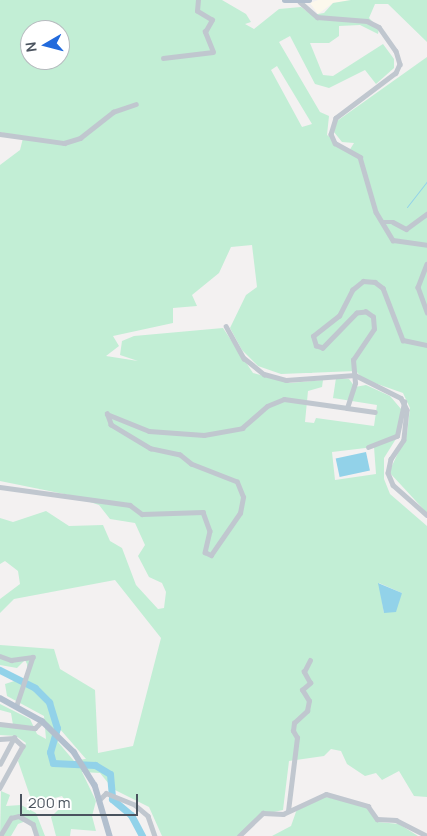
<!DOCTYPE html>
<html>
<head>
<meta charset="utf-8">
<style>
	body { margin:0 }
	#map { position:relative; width:427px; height:836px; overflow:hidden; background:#f3f1f1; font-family:Manrope,sans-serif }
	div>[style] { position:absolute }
	.commercial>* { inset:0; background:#fcf8ec }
	.green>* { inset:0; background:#c2eed5 }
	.water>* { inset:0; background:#92d2e9; transform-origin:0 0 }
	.stream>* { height:1px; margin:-0.5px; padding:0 0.5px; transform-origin:0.5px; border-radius:0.5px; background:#92d2e9 }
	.river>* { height:7px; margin:-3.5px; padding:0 3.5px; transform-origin:3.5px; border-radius:3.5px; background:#92d2e9 }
	.minor>* { height:4.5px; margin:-2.25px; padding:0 2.25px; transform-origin:2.25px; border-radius:2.25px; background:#c0c7cf }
	.major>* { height:5.5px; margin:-2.75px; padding:0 2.75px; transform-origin:2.75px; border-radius:2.75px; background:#b2bfce }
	span { translate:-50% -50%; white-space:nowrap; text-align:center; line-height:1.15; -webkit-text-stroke:5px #fff; paint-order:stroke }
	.north { position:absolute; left:20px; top:20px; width:50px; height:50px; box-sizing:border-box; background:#fff; border:1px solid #b7babf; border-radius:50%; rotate:262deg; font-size:14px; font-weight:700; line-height:20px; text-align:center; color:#4a535e }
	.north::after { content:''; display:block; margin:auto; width:18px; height:22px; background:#226adc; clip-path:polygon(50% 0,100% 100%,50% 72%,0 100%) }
	.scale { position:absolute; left:20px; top:794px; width:118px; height:22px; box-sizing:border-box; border:2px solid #4a535e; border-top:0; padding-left:6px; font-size:15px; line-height:18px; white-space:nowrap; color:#4a535e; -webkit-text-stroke:4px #fff; paint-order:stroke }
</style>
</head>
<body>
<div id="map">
	<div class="commercial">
		<div style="clip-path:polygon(318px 0,351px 0,333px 3px,318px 14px,310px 3px)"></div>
	</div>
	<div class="green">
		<div style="clip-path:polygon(evenodd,0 0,222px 0,246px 14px,251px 22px,245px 24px,254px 29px,279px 9px,301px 7px,312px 15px,324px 13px,333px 3px,351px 0,427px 0,427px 42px,388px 4px,375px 4px,369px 18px,379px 28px,378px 34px,360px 25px,339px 26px,339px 36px,329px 43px,310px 43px,323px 75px,333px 76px,383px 44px,394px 59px,394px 68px,376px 84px,365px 70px,329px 88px,315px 84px,290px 36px,279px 42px,320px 112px,329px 116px,327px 135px,349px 151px,354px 143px,342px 142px,334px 132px,337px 121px,427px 57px,427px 513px,389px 472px,407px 434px,410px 408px,403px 393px,363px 379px,356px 371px,281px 374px,258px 366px,242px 350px,230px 328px,246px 295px,257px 287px,252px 245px,231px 247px,219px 273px,192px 295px,197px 306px,173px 308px,173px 323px,113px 336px,119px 346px,106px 356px,138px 361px,120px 355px,122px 341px,134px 336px,223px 328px,253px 373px,290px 383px,323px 380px,322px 387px,308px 391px,305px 422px,314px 423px,316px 418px,374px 426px,377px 405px,333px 398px,336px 378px,349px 379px,355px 387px,366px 385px,390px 396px,401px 409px,399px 434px,384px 458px,384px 479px,390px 494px,427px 526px,427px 797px,414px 796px,399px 771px,382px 780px,376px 773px,365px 776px,347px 764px,341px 751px,331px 749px,324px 756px,289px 761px,283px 810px,260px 815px,239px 836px,162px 836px,149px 807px,113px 789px,100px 773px,82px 772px,96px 801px,92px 816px,96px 831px,71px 829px,70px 836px,56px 836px,51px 817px,66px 802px,62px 796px,37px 803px,30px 796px,18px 761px,26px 743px,16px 736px,0 735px,0 725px,13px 725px,11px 713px,0 710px,0 704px,30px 719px,37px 734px,46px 739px,44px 716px,7px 696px,5px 684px,27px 677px,27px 664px,25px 660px,17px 668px,0 665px,0 645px,54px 649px,60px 669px,95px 690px,98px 753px,133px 746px,161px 638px,115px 580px,14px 599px,0 613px,0 599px,20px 584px,18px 571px,5px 561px,0 564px,0 518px,13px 522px,46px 511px,69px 526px,103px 525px,110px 541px,122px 548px,136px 585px,158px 609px,164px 608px,166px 592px,162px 583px,149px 577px,138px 556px,145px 545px,135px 523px,110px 519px,99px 505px,69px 495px,0 481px,0 165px,20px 150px,23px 138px,0 132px,0 0,30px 30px,60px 30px,60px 60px,30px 60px,30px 30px,0 0,277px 66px,312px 124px,302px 127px,271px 70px,277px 66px,0 0,374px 447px,376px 474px,335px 480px,332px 452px,374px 447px,0 0,379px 583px,402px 593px,384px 613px,379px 583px,0 0,59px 728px,86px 759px,85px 759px,74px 761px,58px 742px,59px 728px)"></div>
		<div style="clip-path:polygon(1px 791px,10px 795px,6px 806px,21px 805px,36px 813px,45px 836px,39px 836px,26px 821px,18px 824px,11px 836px,0 836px)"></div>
		<div style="clip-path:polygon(321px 796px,369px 806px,378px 822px,399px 824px,418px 836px,272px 836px,291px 826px,297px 809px)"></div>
	</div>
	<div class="water">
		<div style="left:366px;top:452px;width:19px;height:31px;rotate:78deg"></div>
		<div style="clip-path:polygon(378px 583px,402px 593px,396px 612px,384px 613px)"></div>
	</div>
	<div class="stream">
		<div style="left:407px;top:207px;width:33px;rotate:-52deg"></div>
	</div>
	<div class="river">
		<div style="left:0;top:670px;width:39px;rotate:27deg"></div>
		<div style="left:35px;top:688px;width:20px;rotate:45deg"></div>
		<div style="left:49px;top:702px;width:27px;rotate:73deg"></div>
		<div style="left:57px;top:728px;width:25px;rotate:106deg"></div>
		<div style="left:50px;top:752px;width:11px;rotate:75deg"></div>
		<div style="left:53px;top:763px;width:42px;rotate:2.7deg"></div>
		<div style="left:95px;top:765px;width:17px;rotate:31deg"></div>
		<div style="left:110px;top:774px;width:25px;rotate:85deg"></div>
		<div style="left:112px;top:799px;width:25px;rotate:40deg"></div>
		<div style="left:131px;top:815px;width:24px;rotate:62deg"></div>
	</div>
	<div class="minor">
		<div style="left:300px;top:2px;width:23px;rotate:41deg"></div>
		<div style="left:317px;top:17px;width:50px;rotate:4.6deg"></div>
		<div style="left:367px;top:21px;width:13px;rotate:27deg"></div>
		<div style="left:379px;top:27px;width:29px;rotate:55deg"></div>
		<div style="left:396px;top:51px;width:14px;rotate:73deg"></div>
		<div style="left:400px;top:64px;width:10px;rotate:114deg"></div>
		<div style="left:396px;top:73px;width:75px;rotate:143.1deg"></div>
		<div style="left:336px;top:118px;width:17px;rotate:107deg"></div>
		<div style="left:331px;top:134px;width:10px;rotate:66deg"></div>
		<div style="left:335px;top:143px;width:29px;rotate:29deg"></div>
		<div style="left:360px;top:157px;width:57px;rotate:73.8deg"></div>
		<div style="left:376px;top:212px;width:33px;rotate:59deg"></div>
		<div style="left:393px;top:240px;width:34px;rotate:8deg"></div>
		<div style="left:163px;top:58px;width:50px;rotate:-6.8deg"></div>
		<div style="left:213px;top:52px;width:22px;rotate:-112deg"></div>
		<div style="left:205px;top:32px;width:14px;rotate:-60deg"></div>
		<div style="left:212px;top:20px;width:17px;rotate:-149deg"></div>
		<div style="left:197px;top:11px;width:11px;rotate:-85deg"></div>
		<div style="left:0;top:134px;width:65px;rotate:8deg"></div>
		<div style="left:64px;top:143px;width:17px;rotate:-17deg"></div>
		<div style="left:80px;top:138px;width:42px;rotate:-38.2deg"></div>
		<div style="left:113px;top:112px;width:24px;rotate:-19deg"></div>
		<div style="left:382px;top:222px;width:11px"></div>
		<div style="left:393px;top:222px;width:15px;rotate:28deg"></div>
		<div style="left:406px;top:229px;width:26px;rotate:-36deg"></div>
		<div style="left:427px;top:264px;width:25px;rotate:111deg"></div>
		<div style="left:418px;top:287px;width:27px;rotate:70deg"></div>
		<div style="left:226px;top:326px;width:37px;rotate:61deg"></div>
		<div style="left:244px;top:358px;width:26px;rotate:39deg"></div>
		<div style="left:264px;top:374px;width:23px;rotate:15deg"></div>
		<div style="left:286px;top:380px;width:69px;rotate:-4.1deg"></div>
		<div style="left:355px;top:375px;width:51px;rotate:26.6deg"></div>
		<div style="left:401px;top:398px;width:13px;rotate:63deg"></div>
		<div style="left:407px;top:410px;width:30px;rotate:96deg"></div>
		<div style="left:404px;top:440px;width:23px;rotate:124deg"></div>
		<div style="left:391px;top:459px;width:14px;rotate:102deg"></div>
		<div style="left:388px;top:473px;width:13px;rotate:67deg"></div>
		<div style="left:393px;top:485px;width:45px;rotate:41.4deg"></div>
		<div style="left:347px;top:408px;width:28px;rotate:8deg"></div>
		<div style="left:368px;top:447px;width:31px;rotate:-21deg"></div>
		<div style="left:397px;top:436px;width:35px;rotate:-78deg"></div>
		<div style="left:0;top:487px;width:131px;rotate:7.9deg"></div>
		<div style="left:130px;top:505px;width:15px;rotate:37deg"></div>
		<div style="left:142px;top:514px;width:61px;rotate:-1.9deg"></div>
		<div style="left:203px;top:512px;width:20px;rotate:70deg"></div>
		<div style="left:210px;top:531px;width:22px;rotate:103deg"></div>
		<div style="left:205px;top:552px;width:7px;rotate:27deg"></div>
		<div style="left:211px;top:555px;width:51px;rotate:-55.4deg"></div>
		<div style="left:240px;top:513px;width:16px;rotate:-79deg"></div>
		<div style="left:243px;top:497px;width:16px;rotate:-112deg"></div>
		<div style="left:237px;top:482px;width:49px;rotate:-158.6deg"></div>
		<div style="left:191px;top:464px;width:14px;rotate:-141deg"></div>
		<div style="left:180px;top:455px;width:30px;rotate:-168deg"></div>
		<div style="left:151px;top:449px;width:47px;rotate:-149deg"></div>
		<div style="left:111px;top:425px;width:12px;rotate:-110deg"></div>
		<div style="left:107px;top:414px;width:45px;rotate:22deg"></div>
		<div style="left:149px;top:431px;width:55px;rotate:4.2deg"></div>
		<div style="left:204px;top:435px;width:39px;rotate:-10deg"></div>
		<div style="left:242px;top:428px;width:33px;rotate:-41deg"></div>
		<div style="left:267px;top:406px;width:18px;rotate:-22deg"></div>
		<div style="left:284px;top:399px;width:64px;rotate:8.1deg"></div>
		<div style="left:347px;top:408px;width:26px;rotate:-72deg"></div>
		<div style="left:355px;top:383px;width:23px;rotate:-95deg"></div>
		<div style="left:353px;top:360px;width:37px;rotate:-56deg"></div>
		<div style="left:374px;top:329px;width:12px;rotate:-95deg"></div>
		<div style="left:373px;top:317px;width:9px;rotate:-144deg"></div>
		<div style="left:366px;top:312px;width:9px;rotate:174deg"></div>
		<div style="left:357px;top:313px;width:49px;rotate:134.2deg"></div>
		<div style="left:323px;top:348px;width:7px;rotate:-164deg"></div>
		<div style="left:316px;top:346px;width:10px;rotate:-107deg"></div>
		<div style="left:313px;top:336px;width:33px;rotate:-38deg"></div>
		<div style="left:339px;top:316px;width:29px;rotate:-63deg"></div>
		<div style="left:352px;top:290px;width:14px;rotate:-39deg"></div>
		<div style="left:363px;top:281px;width:12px;rotate:5deg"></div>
		<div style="left:375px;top:282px;width:10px;rotate:37deg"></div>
		<div style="left:383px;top:288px;width:56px;rotate:69deg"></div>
		<div style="left:403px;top:340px;width:25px;rotate:12deg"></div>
		<div style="left:0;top:656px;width:12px;rotate:20deg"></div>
		<div style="left:11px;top:660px;width:22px;rotate:-8deg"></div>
		<div style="left:33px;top:657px;width:51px;rotate:108.4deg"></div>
		<div style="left:0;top:724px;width:35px;rotate:7deg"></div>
		<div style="left:35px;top:728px;width:10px;rotate:-45deg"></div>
		<div style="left:0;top:739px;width:14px;rotate:-4deg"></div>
		<div style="left:14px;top:738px;width:12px;rotate:42deg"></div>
		<div style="left:23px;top:746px;width:48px;rotate:118.7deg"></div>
		<div style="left:0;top:764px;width:30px;rotate:-62deg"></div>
		<div style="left:100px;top:799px;width:8px;rotate:-45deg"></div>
		<div style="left:106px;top:793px;width:31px;rotate:22deg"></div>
		<div style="left:135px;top:805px;width:17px;rotate:40deg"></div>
		<div style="left:148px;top:816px;width:21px;rotate:71deg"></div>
		<div style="left:288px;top:811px;width:74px;rotate:-83deg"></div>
		<div style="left:297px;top:738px;width:8px;rotate:-120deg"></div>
		<div style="left:293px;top:731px;width:8px;rotate:-83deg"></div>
		<div style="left:294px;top:723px;width:18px;rotate:-43deg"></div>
		<div style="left:307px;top:711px;width:10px;rotate:-79deg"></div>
		<div style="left:309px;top:701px;width:13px;rotate:-122deg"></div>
		<div style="left:302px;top:690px;width:11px;rotate:-41deg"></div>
		<div style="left:310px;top:683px;width:13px;rotate:-119deg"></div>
		<div style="left:304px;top:672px;width:13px;rotate:-63deg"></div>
		<div style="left:0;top:836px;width:21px;rotate:-59deg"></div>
		<div style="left:11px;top:818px;width:8px;rotate:-14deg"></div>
		<div style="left:19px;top:816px;width:16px;rotate:30deg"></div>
		<div style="left:33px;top:824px;width:13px;rotate:72deg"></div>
		<div style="left:239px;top:836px;width:33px;rotate:-44deg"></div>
		<div style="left:263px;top:813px;width:20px;rotate:3deg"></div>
		<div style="left:283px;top:814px;width:47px;rotate:-24.9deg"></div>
		<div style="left:326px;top:794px;width:44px;rotate:15.9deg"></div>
		<div style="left:368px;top:806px;width:16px;rotate:55deg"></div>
		<div style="left:377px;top:819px;width:19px;rotate:3deg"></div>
		<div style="left:396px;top:820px;width:35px;rotate:27deg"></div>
	</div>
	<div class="major">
		<div style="left:285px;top:0;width:24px"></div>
		<div style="left:0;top:698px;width:48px;rotate:28.7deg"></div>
		<div style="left:42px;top:721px;width:45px;rotate:44.1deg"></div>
		<div style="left:74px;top:752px;width:39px;rotate:58deg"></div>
		<div style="left:95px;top:785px;width:53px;rotate:73.6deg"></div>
	</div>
	<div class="north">N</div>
	<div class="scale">200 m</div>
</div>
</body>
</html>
